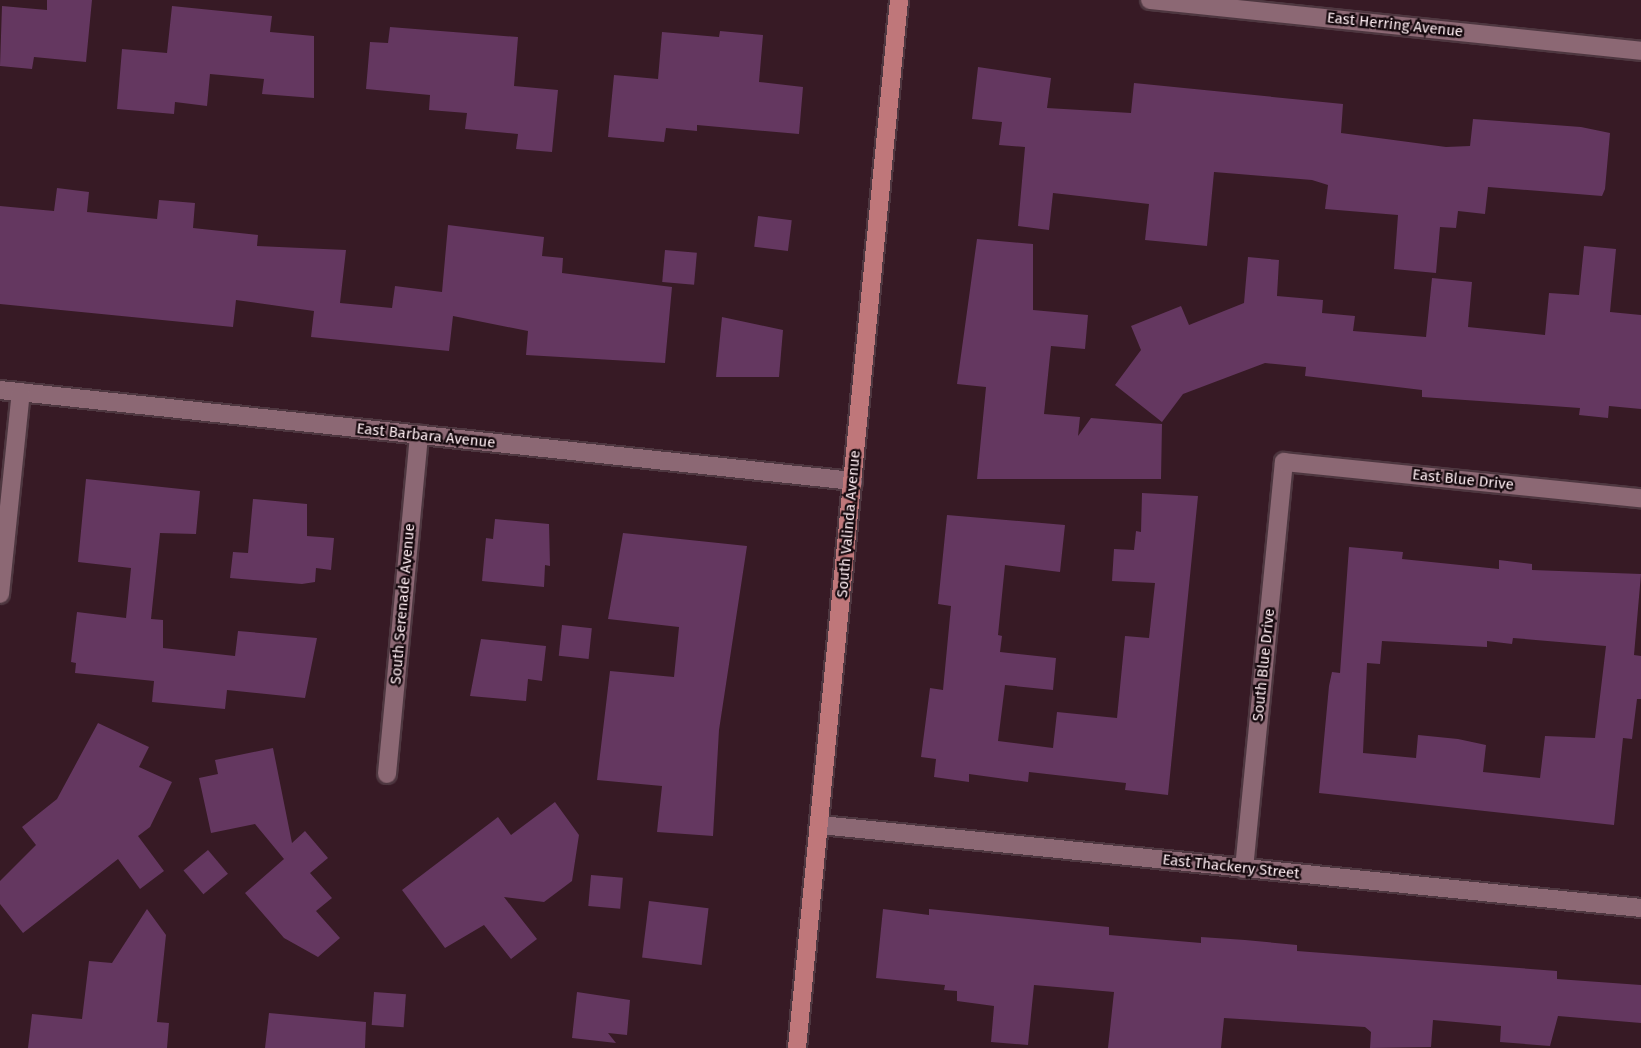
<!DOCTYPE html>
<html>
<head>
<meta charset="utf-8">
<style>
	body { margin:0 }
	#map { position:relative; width:1641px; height:1048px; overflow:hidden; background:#371a25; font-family:"Fira Sans",sans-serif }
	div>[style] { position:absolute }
	.building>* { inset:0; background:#643760; transform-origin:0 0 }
	.roads { filter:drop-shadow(2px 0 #4e3740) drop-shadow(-2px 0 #4e3740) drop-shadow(0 2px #4e3740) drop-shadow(0 -2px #4e3740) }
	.minor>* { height:18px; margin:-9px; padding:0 9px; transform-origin:9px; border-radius:9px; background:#8c6874 }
	.major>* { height:18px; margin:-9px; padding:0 9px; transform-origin:9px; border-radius:9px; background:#bf777a }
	span { translate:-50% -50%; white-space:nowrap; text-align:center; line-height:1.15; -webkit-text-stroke:4.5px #16090e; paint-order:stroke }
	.street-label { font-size:15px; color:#feedf2 }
</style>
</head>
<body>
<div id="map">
	<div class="building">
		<div style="clip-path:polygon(47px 0,92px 0,86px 62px,34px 57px,32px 69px,0 66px,2px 6px,47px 10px)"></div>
		<div style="clip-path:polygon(172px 6px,272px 16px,270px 32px,314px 36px,314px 98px,262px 94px,264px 79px,210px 74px,207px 106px,175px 102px,174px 114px,117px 109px,122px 49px,167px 53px)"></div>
		<div style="clip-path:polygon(390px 27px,518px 37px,514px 86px,558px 90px,552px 152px,516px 149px,518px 134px,465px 129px,467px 113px,429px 110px,430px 95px,366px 89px,370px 42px,388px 43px)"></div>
		<div style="clip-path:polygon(720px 31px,763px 35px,759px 82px,803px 87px,799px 134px,697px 125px,697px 131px,666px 128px,664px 142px,608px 137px,614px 75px,658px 79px,662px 32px,719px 37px)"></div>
		<div style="clip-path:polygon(978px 67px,1051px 78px,1047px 108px,1131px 113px,1134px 83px,1343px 104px,1341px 133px,1446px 147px,1470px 146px,1473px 119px,1581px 127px,1610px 133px,1605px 189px,1602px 196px,1488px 187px,1485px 214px,1458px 211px,1456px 228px,1440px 227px,1436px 273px,1394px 269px,1398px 215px,1325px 209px,1328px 185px,1312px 180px,1214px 172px,1207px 246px,1145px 240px,1149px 204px,1053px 193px,1049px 230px,1018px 226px,1025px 147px,999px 145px,1002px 122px,972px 119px)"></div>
		<div style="clip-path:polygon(57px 188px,89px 192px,87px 212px,157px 219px,159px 200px,195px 203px,193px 228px,258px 235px,257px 246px,346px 250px,340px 303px,392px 308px,395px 286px,442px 292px,448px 225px,544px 237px,542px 256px,563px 258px,562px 273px,672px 287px,665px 363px,526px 355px,528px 331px,453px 316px,449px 351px,311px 337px,314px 311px,236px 300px,233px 327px,0 304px,0 206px,54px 211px)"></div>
		<div style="left:758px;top:216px;width:34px;height:31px;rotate:7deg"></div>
		<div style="clip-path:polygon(977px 239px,1033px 244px,1033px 310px,1088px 315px,1085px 349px,1051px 346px,1044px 414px,1080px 417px,1078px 436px,1091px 418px,1162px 424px,1161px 479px,977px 479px,986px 387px,957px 384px)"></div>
		<div style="clip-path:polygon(1584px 246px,1616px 249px,1610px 312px,1641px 315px,1641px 409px,1609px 406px,1608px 418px,1579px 415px,1580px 408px,1422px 397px,1422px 390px,1305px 376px,1306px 367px,1265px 363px,1183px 394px,1162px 422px,1115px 385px,1141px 350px,1131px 326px,1181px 306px,1189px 325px,1244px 303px,1248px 257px,1279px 260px,1277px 296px,1323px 300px,1322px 313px,1355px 316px,1353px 331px,1426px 337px,1432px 278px,1472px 282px,1468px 327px,1545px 335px,1549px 293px,1579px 295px)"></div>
		<div style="left:665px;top:250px;width:32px;height:32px;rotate:5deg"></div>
		<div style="clip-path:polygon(722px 317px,783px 330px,779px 377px,716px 377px)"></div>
		<div style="clip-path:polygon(86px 479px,200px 491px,196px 534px,160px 533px,151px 619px,163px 620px,163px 648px,235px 656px,238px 631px,317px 638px,305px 698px,227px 690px,225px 709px,152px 702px,154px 681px,75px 673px,76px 663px,71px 662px,77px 612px,126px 618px,131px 568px,78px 562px)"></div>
		<div style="clip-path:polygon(1142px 493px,1198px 496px,1168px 795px,1125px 790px,1126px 783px,1029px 772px,1028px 782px,969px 774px,969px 782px,934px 777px,936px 759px,921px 757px,930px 688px,943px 690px,951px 606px,938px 604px,947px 515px,1065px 525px,1060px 572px,1005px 565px,998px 635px,1002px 636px,1000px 652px,1056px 658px,1053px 690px,1005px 685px,998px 741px,1053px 748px,1057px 712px,1117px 718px,1125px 636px,1149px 638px,1155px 583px,1112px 581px,1114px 549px,1134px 550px,1136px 531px,1141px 532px)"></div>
		<div style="clip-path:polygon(253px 499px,307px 504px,307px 536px,334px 538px,331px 570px,316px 568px,315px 582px,302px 584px,230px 578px,233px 552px,248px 553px)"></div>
		<div style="clip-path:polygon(495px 519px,549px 524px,550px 566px,545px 565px,544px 587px,482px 581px,486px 538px,493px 539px)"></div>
		<div style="clip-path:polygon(623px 533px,747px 546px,719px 730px,713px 836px,657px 832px,662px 786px,597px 780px,610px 671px,674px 677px,679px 627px,608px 619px)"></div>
		<div style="clip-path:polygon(evenodd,1349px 547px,1403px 552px,1402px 559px,1499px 569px,1499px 560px,1532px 564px,1532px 570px,1641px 574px,1634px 655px,1641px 656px,1641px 699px,1637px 699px,1632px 739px,1623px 738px,1614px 825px,1319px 793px,1329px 686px,1332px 672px,1340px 673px,1349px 547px,1513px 638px,1606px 646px,1595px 738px,1545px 736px,1540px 778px,1483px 772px,1486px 745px,1458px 739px,1418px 735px,1416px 758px,1363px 753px,1367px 663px,1380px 664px,1382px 641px,1487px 647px,1487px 641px,1512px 644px,1513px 638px)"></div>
		<div style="left:562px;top:625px;width:30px;height:31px;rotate:6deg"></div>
		<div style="clip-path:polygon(481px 639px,546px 646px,542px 681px,528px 679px,526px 701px,470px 696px)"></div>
		<div style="clip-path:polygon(98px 723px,149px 747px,139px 767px,172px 782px,150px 827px,138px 836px,164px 871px,140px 889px,118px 859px,23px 933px,0 904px,0 881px,36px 845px,22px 827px,57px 799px)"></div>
		<div style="clip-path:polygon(273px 748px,292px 843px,305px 831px,328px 858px,310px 873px,332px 898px,316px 911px,340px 938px,318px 957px,284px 938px,245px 893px,284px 859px,255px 824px,211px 833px,199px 778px,218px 774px,215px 760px)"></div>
		<div style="clip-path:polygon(555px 802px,579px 835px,572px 881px,544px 902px,504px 897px,537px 939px,511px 959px,484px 925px,445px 948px,402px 890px,498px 817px,511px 835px)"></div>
		<div style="left:208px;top:850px;width:31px;height:32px;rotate:50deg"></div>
		<div style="left:591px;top:875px;width:32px;height:31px;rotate:5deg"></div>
		<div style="left:649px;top:901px;width:60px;height:57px;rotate:7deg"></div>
		<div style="clip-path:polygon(147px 909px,166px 935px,157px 1022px,169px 1023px,167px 1048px,28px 1048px,32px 1014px,82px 1019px,89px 961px,112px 963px)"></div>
		<div style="clip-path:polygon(883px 909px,929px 915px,929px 909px,1109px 927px,1109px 935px,1201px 943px,1201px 937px,1245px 940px,1297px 945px,1297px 951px,1557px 971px,1557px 979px,1641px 985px,1641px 1023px,1558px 1016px,1550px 1046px,1500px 1042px,1501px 1026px,1433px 1020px,1431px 1047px,1370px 1048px,1371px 1032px,1365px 1027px,1224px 1018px,1221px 1048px,1108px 1048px,1114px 992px,1034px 985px,1028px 1045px,991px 1042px,994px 1006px,957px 1001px,957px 991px,944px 990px,945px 985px,876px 978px)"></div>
		<div style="left:374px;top:992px;width:32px;height:33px;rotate:4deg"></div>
		<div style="clip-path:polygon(577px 992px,630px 1000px,627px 1035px,608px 1033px,616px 1043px,572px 1038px)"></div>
		<div style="clip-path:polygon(269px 1013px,366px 1022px,365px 1048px,265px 1048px)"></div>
	</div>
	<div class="roads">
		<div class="minor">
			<div style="left:1150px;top:0;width:494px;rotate:5.9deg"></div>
			<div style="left:0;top:390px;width:858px;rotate:6.09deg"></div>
			<div style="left:0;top:594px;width:203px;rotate:-84.1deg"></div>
			<div style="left:387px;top:774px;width:341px;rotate:-84.6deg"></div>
			<div style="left:821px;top:825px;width:824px;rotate:5.78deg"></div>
			<div style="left:1244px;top:869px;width:409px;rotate:-84.4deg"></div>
			<div style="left:1284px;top:462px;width:359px;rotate:5.8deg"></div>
		</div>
		<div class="major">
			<div style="left:797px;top:1048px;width:1053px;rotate:-84.44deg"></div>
		</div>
	</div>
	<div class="street-label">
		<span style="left:1395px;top:25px;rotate:6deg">East Herring Avenue</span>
		<span style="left:426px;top:436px;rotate:6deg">East Barbara Avenue</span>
		<span style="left:1463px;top:480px;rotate:6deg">East Blue Drive</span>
		<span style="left:849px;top:524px;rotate:-85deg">South Valinda Avenue</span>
		<span style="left:403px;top:604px;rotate:-85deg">South Serenade Avenue</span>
		<span style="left:1264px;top:665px;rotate:-84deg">South Blue Drive</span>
		<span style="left:1231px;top:867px;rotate:6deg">East Thackery Street</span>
	</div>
</div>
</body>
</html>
